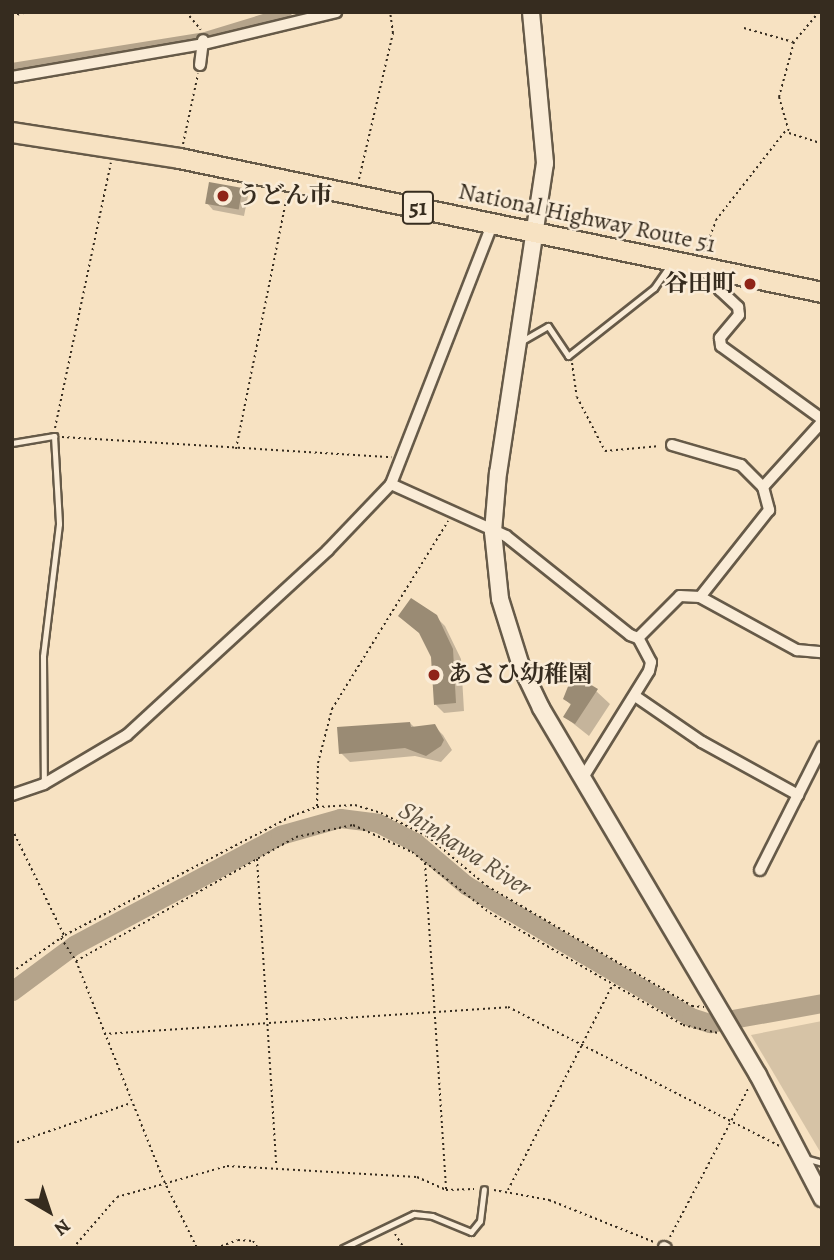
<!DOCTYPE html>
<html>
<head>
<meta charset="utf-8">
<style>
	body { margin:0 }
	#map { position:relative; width:834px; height:1260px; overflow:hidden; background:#f7e2c2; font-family:Alegreya,"Noto Serif JP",serif }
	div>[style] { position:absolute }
	.green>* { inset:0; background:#d6c3a6 }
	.shadow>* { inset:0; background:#0003 }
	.canal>* { height:10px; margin:-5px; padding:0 5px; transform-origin:5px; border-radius:5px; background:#b5a48b }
	.river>* { height:19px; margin:-9.5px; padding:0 9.5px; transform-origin:9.5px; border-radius:9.5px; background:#b5a48b }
	.building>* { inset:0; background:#9a8b74; transform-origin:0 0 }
	.path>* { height:2px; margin-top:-1px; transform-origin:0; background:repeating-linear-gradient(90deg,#362c1f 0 2px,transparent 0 5.5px) }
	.roads { filter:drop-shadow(2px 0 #665a48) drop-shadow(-2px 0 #665a48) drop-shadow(0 2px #665a48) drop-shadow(0 -2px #665a48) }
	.lane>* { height:5px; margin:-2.5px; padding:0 2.5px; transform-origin:2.5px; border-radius:2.5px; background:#faecd7 }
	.street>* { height:10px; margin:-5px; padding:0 5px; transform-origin:5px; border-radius:5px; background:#faecd7 }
	.secondary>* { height:16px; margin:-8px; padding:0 8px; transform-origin:8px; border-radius:8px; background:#faecd7 }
	.highway>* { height:19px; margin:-9.5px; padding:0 9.5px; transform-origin:9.5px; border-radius:9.5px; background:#f7e2c2 }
	.dots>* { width:19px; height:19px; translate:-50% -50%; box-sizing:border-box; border:4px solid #faecd7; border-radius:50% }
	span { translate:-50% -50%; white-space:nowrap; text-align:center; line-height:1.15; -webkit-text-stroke:5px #faecd7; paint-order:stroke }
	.shield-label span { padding:2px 5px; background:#faecd7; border:2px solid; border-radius:5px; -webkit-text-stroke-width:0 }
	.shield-label { font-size:23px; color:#362c1f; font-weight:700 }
	.poi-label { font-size:24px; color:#362c1f; font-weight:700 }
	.left { translate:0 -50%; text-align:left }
	.right { translate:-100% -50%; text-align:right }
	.street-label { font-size:24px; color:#362c1f }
	.water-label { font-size:26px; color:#5c503f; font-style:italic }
	.frame { position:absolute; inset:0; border:14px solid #362c1f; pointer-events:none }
	.north { position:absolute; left:14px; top:1176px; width:70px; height:70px; -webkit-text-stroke:5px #faecd7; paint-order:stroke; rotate:141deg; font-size:19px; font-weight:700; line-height:28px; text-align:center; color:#362c1f }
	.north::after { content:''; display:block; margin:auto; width:24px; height:32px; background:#362c1f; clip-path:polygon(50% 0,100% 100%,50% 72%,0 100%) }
</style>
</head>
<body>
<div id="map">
	<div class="green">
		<div style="clip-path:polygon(822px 1021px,822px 1155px,751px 1035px)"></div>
	</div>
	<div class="shadow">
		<div style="clip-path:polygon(241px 190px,248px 196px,244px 216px,213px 210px,207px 203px)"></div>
		<div style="clip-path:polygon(400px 616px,435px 616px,445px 626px,461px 659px,464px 711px,444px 713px,436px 705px,433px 657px,423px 635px)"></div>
		<div style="clip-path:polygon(596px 691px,610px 704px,589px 736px,565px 717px,572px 706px,565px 699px)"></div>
		<div style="clip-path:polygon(410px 723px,415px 728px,434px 726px,443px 735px,452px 750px,441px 762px,415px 756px,350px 762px,341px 753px)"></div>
	</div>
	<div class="canal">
		<div style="left:12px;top:68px;width:195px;rotate:-9.1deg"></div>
		<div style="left:205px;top:37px;width:86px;rotate:-17deg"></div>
	</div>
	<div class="river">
		<div style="left:12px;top:991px;width:77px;rotate:-36.6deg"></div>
		<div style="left:74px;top:945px;width:234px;rotate:-28.1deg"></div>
		<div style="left:280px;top:835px;width:62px;rotate:-15.8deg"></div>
		<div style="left:340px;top:818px;width:38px;rotate:7deg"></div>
		<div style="left:378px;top:823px;width:42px;rotate:27.2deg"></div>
		<div style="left:415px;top:842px;width:67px;rotate:40.1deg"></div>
		<div style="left:466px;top:885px;width:261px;rotate:30.4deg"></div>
		<div style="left:691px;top:1017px;width:20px;rotate:18deg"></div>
		<div style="left:710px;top:1023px;width:114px;rotate:-10.1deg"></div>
	</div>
	<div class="building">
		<div style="left:209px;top:182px;width:34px;height:22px;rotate:10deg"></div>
		<div style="clip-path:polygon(411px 598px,437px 615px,453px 649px,456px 703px,434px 705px,431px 657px,419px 633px,398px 616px)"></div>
		<div style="clip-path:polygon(573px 674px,598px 689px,575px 724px,563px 717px,571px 704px,563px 699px)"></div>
		<div style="clip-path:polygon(410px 722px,411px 727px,435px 724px,444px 740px,441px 746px,426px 756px,405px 748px,339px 754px,337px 727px)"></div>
	</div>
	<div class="path">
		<div style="left:186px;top:12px;width:23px;rotate:50deg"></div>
		<div style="left:819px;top:12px;width:39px;rotate:130deg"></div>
		<div style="left:794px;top:42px;width:57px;rotate:105.3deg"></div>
		<div style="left:779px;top:97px;width:37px;rotate:74deg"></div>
		<div style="left:789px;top:133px;width:35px;rotate:18deg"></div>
		<div style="left:12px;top:16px;width:16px;rotate:-14deg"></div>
		<div style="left:744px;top:28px;width:51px;rotate:15.9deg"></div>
		<div style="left:183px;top:144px;width:72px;rotate:-77.9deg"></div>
		<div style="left:359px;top:179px;width:150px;rotate:-76.9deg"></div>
		<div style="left:393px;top:33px;width:21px;rotate:-98deg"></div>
		<div style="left:704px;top:252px;width:34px;rotate:-69deg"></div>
		<div style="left:716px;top:220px;width:114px;rotate:-52.1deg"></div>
		<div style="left:572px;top:363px;width:34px;rotate:82deg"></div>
		<div style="left:577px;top:397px;width:61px;rotate:62.6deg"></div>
		<div style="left:605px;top:451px;width:55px;rotate:-5.2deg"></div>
		<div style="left:55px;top:428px;width:271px;rotate:-78.1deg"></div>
		<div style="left:62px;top:437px;width:330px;rotate:3.5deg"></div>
		<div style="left:236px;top:449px;width:257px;rotate:-78.6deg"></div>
		<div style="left:317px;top:806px;width:43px;rotate:-88.7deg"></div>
		<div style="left:318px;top:763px;width:56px;rotate:-75.5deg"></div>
		<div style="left:332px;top:709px;width:221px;rotate:-58.3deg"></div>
		<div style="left:12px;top:829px;width:118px;rotate:63.9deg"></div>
		<div style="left:257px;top:859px;width:306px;rotate:86.4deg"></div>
		<div style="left:425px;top:863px;width:327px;rotate:86.3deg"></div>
		<div style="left:61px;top:938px;width:27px;rotate:57deg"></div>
		<div style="left:76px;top:961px;width:237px;rotate:68.2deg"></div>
		<div style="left:164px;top:1181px;width:75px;rotate:63.8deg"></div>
		<div style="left:76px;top:961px;width:253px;rotate:-29.4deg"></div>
		<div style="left:296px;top:837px;width:58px;rotate:-11.9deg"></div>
		<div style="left:353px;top:825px;width:65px;rotate:24.6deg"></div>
		<div style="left:412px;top:852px;width:99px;rotate:38deg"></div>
		<div style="left:490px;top:913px;width:223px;rotate:30.1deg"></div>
		<div style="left:683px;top:1025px;width:37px;rotate:13deg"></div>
		<div style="left:12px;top:972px;width:65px;rotate:-34.9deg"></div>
		<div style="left:65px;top:935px;width:256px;rotate:-27.7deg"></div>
		<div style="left:292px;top:816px;width:27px;rotate:-20deg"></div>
		<div style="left:317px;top:807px;width:38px;rotate:-3deg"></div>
		<div style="left:355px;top:805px;width:27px;rotate:17deg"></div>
		<div style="left:381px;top:813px;width:51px;rotate:26.6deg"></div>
		<div style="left:427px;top:836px;width:78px;rotate:39.8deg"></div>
		<div style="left:487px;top:886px;width:238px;rotate:30.3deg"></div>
		<div style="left:692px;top:1006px;width:12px;rotate:5deg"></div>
		<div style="left:104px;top:1034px;width:405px;rotate:-3.8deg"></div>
		<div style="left:508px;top:1007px;width:307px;rotate:27.1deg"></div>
		<div style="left:12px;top:1144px;width:126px;rotate:-19deg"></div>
		<div style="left:494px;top:1190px;width:56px;rotate:10.3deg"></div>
		<div style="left:549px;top:1200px;width:113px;rotate:21.8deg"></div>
		<div style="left:508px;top:1190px;width:231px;rotate:-63deg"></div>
		<div style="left:395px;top:1234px;width:17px;rotate:57deg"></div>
		<div style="left:670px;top:1237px;width:170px;rotate:-62.2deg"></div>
		<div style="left:73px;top:1248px;width:67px;rotate:-49.2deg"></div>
		<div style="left:117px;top:1197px;width:114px;rotate:-15.7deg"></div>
		<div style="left:227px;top:1166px;width:190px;rotate:3.3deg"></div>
		<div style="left:417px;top:1177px;width:32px;rotate:24deg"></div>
		<div style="left:446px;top:1190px;width:28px;rotate:-2deg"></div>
		<div style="left:216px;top:1248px;width:23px;rotate:-20deg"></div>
		<div style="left:238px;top:1240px;width:15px;rotate:4deg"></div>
		<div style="left:253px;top:1241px;width:9px;rotate:54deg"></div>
	</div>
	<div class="roads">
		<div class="lane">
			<div style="left:522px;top:341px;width:30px;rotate:-30deg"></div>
			<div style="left:548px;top:326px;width:36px;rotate:56deg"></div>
			<div style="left:568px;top:356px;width:110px;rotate:-38.3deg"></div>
			<div style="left:654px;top:288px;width:29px;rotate:-55deg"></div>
			<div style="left:12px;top:443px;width:43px;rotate:-9.5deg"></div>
			<div style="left:54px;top:436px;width:88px;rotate:86.7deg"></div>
			<div style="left:59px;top:524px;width:133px;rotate:96.9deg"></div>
			<div style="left:43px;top:656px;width:128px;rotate:89.6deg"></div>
			<div style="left:805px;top:1158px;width:18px;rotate:16deg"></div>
			<div style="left:343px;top:1248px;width:79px;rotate:-25.6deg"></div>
			<div style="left:414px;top:1214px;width:18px;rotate:6deg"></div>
			<div style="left:432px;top:1216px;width:42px;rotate:22.3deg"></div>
			<div style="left:471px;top:1232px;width:14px;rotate:-51deg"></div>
			<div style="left:480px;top:1221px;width:32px;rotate:-83deg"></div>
		</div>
		<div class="street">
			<div style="left:200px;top:65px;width:25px;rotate:-83deg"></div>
			<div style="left:12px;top:77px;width:195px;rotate:-9.8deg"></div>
			<div style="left:204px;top:44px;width:136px;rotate:-13.6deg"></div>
			<div style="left:714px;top:269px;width:22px;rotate:74deg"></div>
			<div style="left:720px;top:290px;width:25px;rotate:43deg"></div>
			<div style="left:738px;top:307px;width:8px;rotate:83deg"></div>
			<div style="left:739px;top:315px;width:30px;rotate:130deg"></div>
			<div style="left:720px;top:338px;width:8px;rotate:83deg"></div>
			<div style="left:721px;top:346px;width:125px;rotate:35.9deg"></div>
			<div style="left:672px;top:445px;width:72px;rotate:16.2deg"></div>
			<div style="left:741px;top:465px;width:31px;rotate:45deg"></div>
			<div style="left:763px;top:487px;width:24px;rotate:75deg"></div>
			<div style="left:769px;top:510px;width:111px;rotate:128.4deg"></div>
			<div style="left:391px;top:484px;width:126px;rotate:24.3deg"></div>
			<div style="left:506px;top:536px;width:159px;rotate:38.6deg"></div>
			<div style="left:630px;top:635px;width:9px;rotate:21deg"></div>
			<div style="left:638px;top:638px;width:59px;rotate:-45deg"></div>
			<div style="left:680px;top:596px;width:20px;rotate:3deg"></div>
			<div style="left:700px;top:597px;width:111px;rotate:28.7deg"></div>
			<div style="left:797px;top:650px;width:25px;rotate:5deg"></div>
			<div style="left:763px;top:487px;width:88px;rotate:-47.8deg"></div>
			<div style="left:635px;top:696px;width:81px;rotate:34.5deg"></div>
			<div style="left:702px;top:742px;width:110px;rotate:28.9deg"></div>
			<div style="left:582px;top:779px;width:127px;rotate:-58.2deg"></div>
			<div style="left:649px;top:671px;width:9px;rotate:-77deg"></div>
			<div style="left:651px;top:662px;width:27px;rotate:-118deg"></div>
			<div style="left:12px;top:795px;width:34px;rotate:-19deg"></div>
			<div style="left:44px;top:784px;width:96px;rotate:-30.6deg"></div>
			<div style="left:127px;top:735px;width:273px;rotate:-42.6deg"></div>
			<div style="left:328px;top:550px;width:91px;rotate:-46.3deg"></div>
			<div style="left:391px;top:484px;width:280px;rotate:-68.7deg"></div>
			<div style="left:760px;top:870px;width:138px;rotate:-63.2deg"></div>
			<div style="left:664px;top:1247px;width:2px;rotate:27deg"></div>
		</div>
		<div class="secondary">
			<div style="left:531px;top:12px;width:152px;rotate:84.7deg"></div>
			<div style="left:545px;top:163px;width:313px;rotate:98.6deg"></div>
			<div style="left:498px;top:472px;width:60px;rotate:94.8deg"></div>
			<div style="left:493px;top:532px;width:67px;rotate:84deg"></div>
			<div style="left:500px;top:599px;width:70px;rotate:72.6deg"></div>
			<div style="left:521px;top:666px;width:47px;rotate:64.5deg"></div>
			<div style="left:541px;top:708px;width:426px;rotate:59.4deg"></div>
			<div style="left:758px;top:1075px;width:139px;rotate:62.5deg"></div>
		</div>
		<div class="highway">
			<div style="left:12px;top:132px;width:169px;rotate:8.8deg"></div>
			<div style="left:179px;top:158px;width:657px;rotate:11.77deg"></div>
		</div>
	</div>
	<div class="dots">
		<div style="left:223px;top:196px;background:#8f2418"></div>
		<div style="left:750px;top:284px;background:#8f2418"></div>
		<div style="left:434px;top:675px;background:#8f2418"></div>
	</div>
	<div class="shield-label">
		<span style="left:418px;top:208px">51</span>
	</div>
	<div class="poi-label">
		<span class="left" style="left:237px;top:196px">うどん市</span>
		<span class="right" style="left:736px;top:284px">谷田町</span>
		<span class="left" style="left:448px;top:675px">あさひ幼稚園</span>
	</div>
	<div class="street-label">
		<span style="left:587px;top:218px;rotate:12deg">National Highway Route 51</span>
	</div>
	<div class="water-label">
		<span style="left:465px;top:849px;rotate:33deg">Shinkawa River</span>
	</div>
	<div class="frame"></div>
	<div class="north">N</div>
</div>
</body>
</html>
